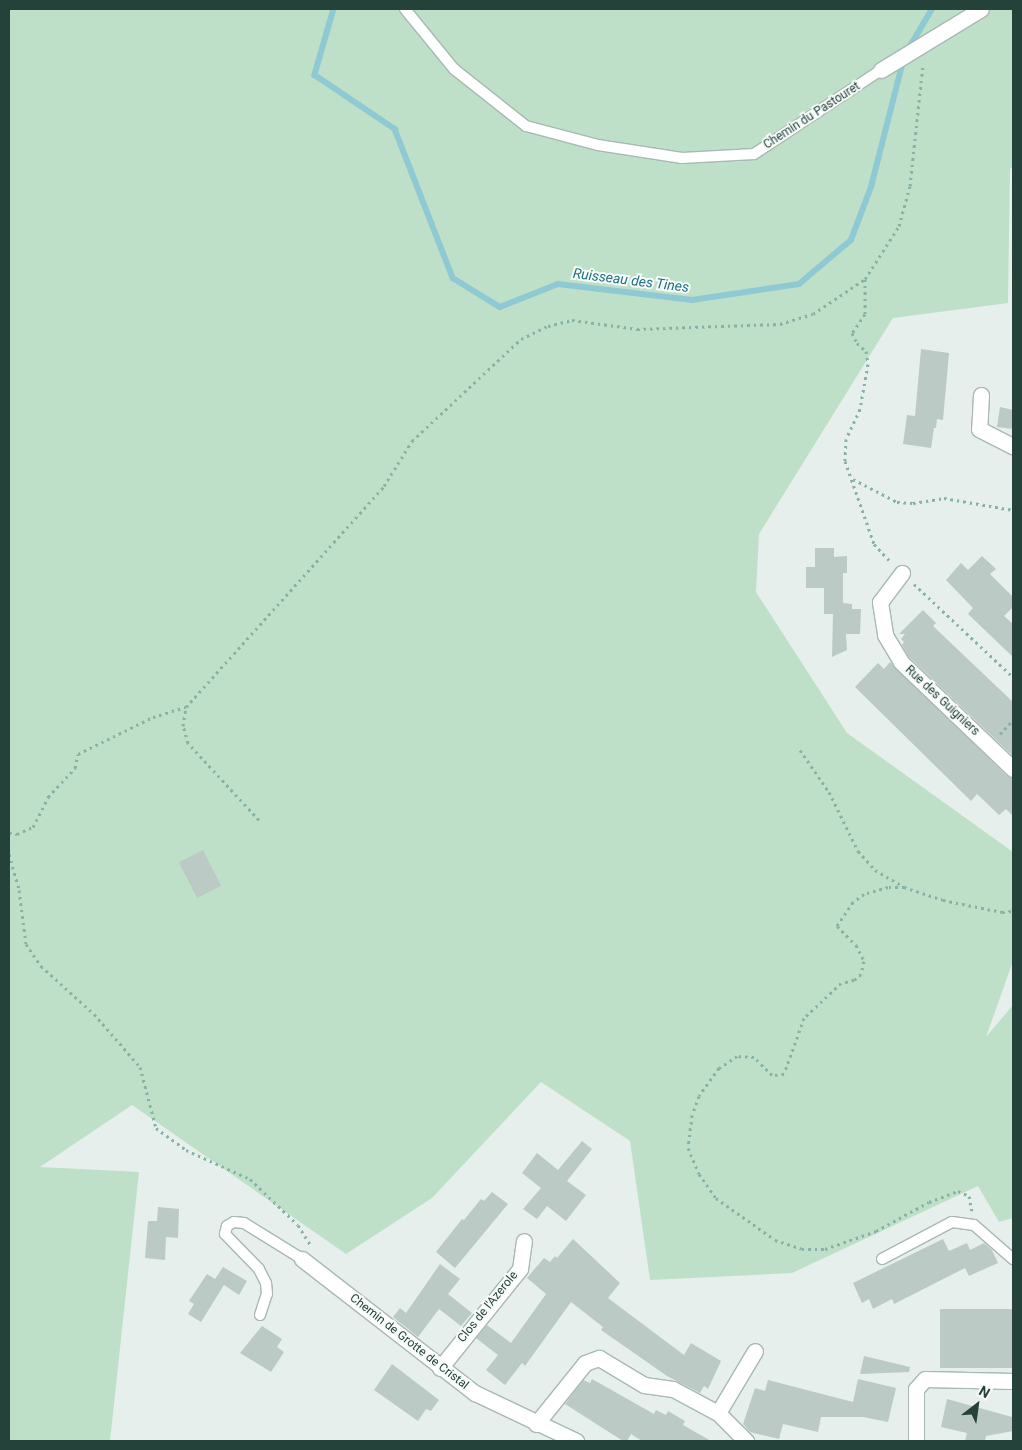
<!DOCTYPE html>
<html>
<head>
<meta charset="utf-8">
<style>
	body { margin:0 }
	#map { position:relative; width:1022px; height:1450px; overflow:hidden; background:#e6efeb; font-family:Roboto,sans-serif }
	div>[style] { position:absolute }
	.green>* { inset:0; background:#bfe0c8 }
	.stream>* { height:5.5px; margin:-2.75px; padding:0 2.75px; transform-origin:2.75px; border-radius:2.75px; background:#8ec9d4 }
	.building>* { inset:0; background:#bbcac4; transform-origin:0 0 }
	.path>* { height:3px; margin-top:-1.5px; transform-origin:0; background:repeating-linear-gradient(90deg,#86b3a5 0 2.5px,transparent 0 6.5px) }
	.roads { filter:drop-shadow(1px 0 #a8b8b2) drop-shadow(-1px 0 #a8b8b2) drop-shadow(0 1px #a8b8b2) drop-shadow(0 -1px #a8b8b2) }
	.lane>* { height:10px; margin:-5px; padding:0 5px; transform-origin:5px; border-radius:5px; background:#fff }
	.street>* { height:15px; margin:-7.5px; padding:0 7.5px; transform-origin:7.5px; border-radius:7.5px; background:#fff }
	span { translate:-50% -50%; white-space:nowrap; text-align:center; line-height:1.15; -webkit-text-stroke:4px #f7fbf9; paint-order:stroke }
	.street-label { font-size:12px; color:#24423a }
	.water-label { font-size:14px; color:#1c6f80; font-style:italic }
	.frame { position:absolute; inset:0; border:10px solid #24423a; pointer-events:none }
	.north { position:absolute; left:952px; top:1380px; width:50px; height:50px; -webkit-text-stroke:4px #f7fbf9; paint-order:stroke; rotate:30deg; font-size:14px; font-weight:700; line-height:20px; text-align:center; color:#24423a }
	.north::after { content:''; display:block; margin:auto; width:18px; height:22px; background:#24423a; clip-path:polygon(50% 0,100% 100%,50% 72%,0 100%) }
</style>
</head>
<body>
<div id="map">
	<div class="green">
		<div style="clip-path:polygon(9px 9px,1013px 9px,1013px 166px,1010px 169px,1008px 303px,893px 318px,759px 534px,756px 592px,847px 733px,1013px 852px,1013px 961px,986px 1037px,1013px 1005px,1013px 1218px,999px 1222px,978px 1186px,792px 1273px,650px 1280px,630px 1141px,541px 1082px,432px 1198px,346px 1254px,132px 1105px,40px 1167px,139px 1172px,110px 1441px,9px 1441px)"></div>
	</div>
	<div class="stream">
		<div style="left:334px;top:9px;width:69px;rotate:106.1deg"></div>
		<div style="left:315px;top:75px;width:97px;rotate:34deg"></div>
		<div style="left:395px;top:129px;width:160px;rotate:68.7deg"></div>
		<div style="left:453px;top:278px;width:55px;rotate:31.7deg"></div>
		<div style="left:500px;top:307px;width:62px;rotate:-21.6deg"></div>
		<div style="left:558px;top:284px;width:135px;rotate:6.8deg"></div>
		<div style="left:692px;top:300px;width:108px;rotate:-8.5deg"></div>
		<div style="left:799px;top:284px;width:68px;rotate:-40.2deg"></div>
		<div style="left:851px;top:240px;width:57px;rotate:-69.3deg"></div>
		<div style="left:871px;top:187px;width:130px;rotate:-75.7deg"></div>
		<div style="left:909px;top:48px;width:45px;rotate:-59.5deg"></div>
	</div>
	<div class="building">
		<div style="clip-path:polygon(921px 349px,949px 353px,943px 420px,937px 419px,936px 428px,934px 428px,931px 448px,903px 444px,907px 415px,915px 416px)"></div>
		<div style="clip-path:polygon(1000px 407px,1013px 410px,1013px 429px,997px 427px)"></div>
		<div style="clip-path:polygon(815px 548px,834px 548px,834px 557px,847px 556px,847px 573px,843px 573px,843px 603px,852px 604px,852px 609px,861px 609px,860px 634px,846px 634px,847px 650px,832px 657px,833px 614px,824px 614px,824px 588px,806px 588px,806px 567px,815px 567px)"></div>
		<div style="clip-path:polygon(982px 556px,996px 569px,990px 574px,1013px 597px,1013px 607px,1004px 616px,1013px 624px,1013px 657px,968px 614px,973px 608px,946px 580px,961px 563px,968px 570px)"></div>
		<div style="clip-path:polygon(923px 610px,936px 623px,933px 626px,1013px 702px,1013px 756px,908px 656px,902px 645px,904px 642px,901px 639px,905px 634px,899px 634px)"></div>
		<div style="clip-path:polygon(890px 662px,1007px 776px,1013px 778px,1013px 816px,1006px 809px,999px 815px,977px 794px,971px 801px,855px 687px,878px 663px,884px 669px)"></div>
		<div style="left:203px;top:850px;width:40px;height:27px;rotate:63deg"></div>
		<div style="clip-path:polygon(582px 1141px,592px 1149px,567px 1181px,586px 1195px,566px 1221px,547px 1206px,537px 1219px,523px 1209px,541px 1188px,522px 1173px,537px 1153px,558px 1170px)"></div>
		<div style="clip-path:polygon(492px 1192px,508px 1204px,455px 1268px,436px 1252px,462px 1219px,464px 1220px,481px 1199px,484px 1201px)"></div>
		<div style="clip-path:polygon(158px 1207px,179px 1209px,178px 1238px,166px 1237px,165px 1260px,145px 1258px,148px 1221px,157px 1221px)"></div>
		<div style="clip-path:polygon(573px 1239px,620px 1283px,608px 1298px,684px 1355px,691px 1343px,721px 1361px,708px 1389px,704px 1386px,700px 1393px,667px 1376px,601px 1330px,603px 1327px,571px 1302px,525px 1366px,522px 1363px,505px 1385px,486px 1370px,498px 1355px,476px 1338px,487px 1325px,511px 1343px,546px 1294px,527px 1278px,544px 1258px,550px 1262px,555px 1256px,557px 1258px)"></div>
		<div style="clip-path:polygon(943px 1239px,949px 1251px,967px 1243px,970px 1250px,984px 1243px,992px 1250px,998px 1263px,969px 1276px,965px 1268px,894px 1304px,892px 1299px,873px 1309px,869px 1299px,862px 1303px,853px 1283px)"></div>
		<div style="clip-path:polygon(440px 1264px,460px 1279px,448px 1294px,472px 1313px,461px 1326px,439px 1309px,418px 1337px,393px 1317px,400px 1308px,406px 1313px)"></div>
		<div style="clip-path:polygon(223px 1267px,247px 1281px,239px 1295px,224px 1285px,201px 1322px,188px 1314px,194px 1304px,189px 1301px,207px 1274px,215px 1279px)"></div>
		<div style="left:1013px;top:1309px;width:59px;height:73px;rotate:90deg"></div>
		<div style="clip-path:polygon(262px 1326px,282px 1339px,277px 1347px,284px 1352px,271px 1372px,240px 1353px)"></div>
		<div style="clip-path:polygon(864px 1356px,910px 1367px,909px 1372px,860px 1374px)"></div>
		<div style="clip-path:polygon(392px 1364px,439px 1400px,431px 1411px,426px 1409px,418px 1421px,374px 1390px)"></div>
		<div style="clip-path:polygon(592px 1379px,654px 1414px,656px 1410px,666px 1415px,668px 1411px,685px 1421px,683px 1425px,711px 1441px,642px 1441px,631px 1434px,627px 1441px,623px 1441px,565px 1404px,583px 1380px,590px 1383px)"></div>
		<div style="clip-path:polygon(858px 1379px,896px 1388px,888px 1422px,863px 1417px,821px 1417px,818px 1432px,783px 1424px,779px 1439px,750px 1432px,743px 1424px,755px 1388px,765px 1391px,768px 1380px,853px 1402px)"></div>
		<div style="clip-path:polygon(947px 1399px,1012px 1417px,1013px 1431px,986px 1436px,985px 1441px,965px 1441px,967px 1433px,941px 1427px)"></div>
	</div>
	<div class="path">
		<div style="left:865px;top:279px;width:35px;rotate:90deg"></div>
		<div style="left:865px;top:314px;width:23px;rotate:124deg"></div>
		<div style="left:852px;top:333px;width:11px;rotate:63deg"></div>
		<div style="left:857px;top:343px;width:12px;rotate:42deg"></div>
		<div style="left:866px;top:351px;width:13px;rotate:81deg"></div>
		<div style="left:868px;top:364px;width:46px;rotate:100.1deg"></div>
		<div style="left:860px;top:409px;width:33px;rotate:115deg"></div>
		<div style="left:846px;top:439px;width:22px;rotate:93deg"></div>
		<div style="left:845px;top:461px;width:88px;rotate:70.7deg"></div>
		<div style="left:874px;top:544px;width:25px;rotate:47deg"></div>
		<div style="left:853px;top:479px;width:50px;rotate:27.6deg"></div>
		<div style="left:897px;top:502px;width:16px;rotate:4deg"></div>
		<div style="left:913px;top:503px;width:31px;rotate:-9deg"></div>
		<div style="left:944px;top:498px;width:70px;rotate:9.9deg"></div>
		<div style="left:914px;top:584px;width:136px;rotate:43.2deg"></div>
		<div style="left:1000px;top:734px;width:19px;rotate:-47deg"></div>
		<div style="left:800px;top:750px;width:51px;rotate:55.4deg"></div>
		<div style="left:829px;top:792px;width:66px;rotate:63.8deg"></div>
		<div style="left:858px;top:851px;width:25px;rotate:48deg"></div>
		<div style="left:875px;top:870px;width:34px;rotate:30deg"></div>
		<div style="left:904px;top:887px;width:41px;rotate:18.4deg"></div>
		<div style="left:943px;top:900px;width:60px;rotate:11.5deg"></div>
		<div style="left:1002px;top:912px;width:11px;rotate:-5deg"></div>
		<div style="left:259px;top:820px;width:105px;rotate:-132.7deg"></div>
		<div style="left:188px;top:743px;width:18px;rotate:-106deg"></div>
		<div style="left:183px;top:726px;width:19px;rotate:-81deg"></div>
		<div style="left:186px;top:707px;width:297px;rotate:-48.1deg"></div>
		<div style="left:384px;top:486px;width:53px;rotate:-58.1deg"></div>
		<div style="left:412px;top:441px;width:149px;rotate:-43.1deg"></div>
		<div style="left:521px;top:339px;width:30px;rotate:-26deg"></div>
		<div style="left:548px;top:326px;width:25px;rotate:-14deg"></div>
		<div style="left:572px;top:320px;width:66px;rotate:7.9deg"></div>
		<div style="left:637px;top:329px;width:143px;rotate:-2deg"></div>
		<div style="left:780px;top:324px;width:34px;rotate:-17deg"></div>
		<div style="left:813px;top:314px;width:63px;rotate:-33.9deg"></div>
		<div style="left:865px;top:279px;width:63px;rotate:-57.3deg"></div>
		<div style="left:899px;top:226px;width:41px;rotate:-74.6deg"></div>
		<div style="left:910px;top:186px;width:123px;rotate:-83.9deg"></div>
		<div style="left:9px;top:833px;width:8px;rotate:7deg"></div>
		<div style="left:17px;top:834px;width:17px;rotate:-24deg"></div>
		<div style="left:33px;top:827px;width:34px;rotate:-63deg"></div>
		<div style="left:48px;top:797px;width:40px;rotate:-47deg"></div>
		<div style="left:75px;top:768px;width:14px;rotate:-78deg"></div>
		<div style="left:78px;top:754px;width:84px;rotate:-26.3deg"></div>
		<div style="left:153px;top:717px;width:34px;rotate:-17deg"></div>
		<div style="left:9px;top:854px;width:37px;rotate:74deg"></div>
		<div style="left:19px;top:890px;width:54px;rotate:82.6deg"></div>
		<div style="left:26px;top:944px;width:27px;rotate:56deg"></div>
		<div style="left:41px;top:966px;width:72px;rotate:42.2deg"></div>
		<div style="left:94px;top:1014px;width:70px;rotate:49deg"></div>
		<div style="left:140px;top:1067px;width:63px;rotate:75.3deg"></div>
		<div style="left:156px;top:1128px;width:37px;rotate:36deg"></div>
		<div style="left:186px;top:1150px;width:70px;rotate:24.4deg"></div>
		<div style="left:250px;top:1179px;width:66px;rotate:43.8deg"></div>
		<div style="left:298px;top:1225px;width:22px;rotate:58deg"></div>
		<div style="left:904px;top:887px;width:16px;rotate:180deg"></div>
		<div style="left:888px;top:887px;width:25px;rotate:164deg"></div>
		<div style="left:864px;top:894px;width:14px;rotate:144deg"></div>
		<div style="left:853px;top:902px;width:29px;rotate:124deg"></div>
		<div style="left:837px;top:926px;width:27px;rotate:45deg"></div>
		<div style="left:856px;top:945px;width:18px;rotate:63deg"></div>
		<div style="left:864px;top:961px;width:13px;rotate:103deg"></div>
		<div style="left:861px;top:974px;width:9px;rotate:139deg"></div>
		<div style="left:854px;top:980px;width:13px;rotate:167deg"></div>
		<div style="left:841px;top:983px;width:51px;rotate:136.6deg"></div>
		<div style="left:804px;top:1018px;width:59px;rotate:109.7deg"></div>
		<div style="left:784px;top:1074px;width:12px;rotate:175deg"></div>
		<div style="left:772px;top:1075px;width:25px;rotate:-135deg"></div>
		<div style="left:754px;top:1057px;width:17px;rotate:-177deg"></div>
		<div style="left:737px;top:1056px;width:22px;rotate:146deg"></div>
		<div style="left:719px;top:1068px;width:34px;rotate:126deg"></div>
		<div style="left:699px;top:1096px;width:20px;rotate:110deg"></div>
		<div style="left:692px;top:1115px;width:33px;rotate:97deg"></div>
		<div style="left:688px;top:1148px;width:28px;rotate:67deg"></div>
		<div style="left:699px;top:1174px;width:29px;rotate:55deg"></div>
		<div style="left:716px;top:1198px;width:72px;rotate:35.4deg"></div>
		<div style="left:775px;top:1240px;width:28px;rotate:18deg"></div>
		<div style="left:802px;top:1249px;width:23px"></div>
		<div style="left:825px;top:1249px;width:54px;rotate:-19.4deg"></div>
		<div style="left:876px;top:1231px;width:60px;rotate:-28.7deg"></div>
		<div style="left:929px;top:1202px;width:31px;rotate:-21deg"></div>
		<div style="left:958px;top:1191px;width:12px;rotate:24deg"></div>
		<div style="left:969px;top:1196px;width:15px;rotate:79deg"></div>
	</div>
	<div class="roads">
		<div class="lane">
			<div style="left:405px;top:9px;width:77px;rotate:50.8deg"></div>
			<div style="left:454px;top:69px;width:92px;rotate:38.4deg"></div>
			<div style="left:526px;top:126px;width:74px;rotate:14.8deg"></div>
			<div style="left:598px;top:145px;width:85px;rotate:8.8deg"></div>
			<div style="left:682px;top:158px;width:72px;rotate:-3.2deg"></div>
			<div style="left:754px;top:154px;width:152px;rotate:-33.5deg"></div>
			<div style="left:882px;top:1259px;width:79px;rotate:-27.9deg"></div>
			<div style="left:952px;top:1222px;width:22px;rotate:8deg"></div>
			<div style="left:974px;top:1225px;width:52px;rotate:41.1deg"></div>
			<div style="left:260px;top:1315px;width:22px;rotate:-72deg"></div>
			<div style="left:267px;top:1294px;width:11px;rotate:-95deg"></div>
			<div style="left:266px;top:1283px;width:16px;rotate:-117deg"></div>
			<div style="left:259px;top:1269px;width:49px;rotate:-134.2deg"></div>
			<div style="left:225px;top:1234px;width:8px;rotate:-76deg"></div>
			<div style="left:227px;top:1226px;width:8px;rotate:-30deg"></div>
			<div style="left:234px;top:1222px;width:10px;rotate:6deg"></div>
			<div style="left:244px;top:1223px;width:68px;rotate:31.8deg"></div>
		</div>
		<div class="street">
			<div style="left:881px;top:70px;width:117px;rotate:-31.4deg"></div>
			<div style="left:981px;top:395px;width:34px;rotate:93deg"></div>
			<div style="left:979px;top:429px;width:38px;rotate:27deg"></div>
			<div style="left:902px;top:573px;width:36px;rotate:127deg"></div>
			<div style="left:880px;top:602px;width:33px;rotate:81deg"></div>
			<div style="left:885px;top:635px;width:31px;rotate:59deg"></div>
			<div style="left:901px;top:662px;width:155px;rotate:43.7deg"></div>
			<div style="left:302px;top:1259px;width:219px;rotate:37.8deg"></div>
			<div style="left:475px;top:1393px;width:112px;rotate:25.4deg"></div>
			<div style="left:440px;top:1368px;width:127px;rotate:-51.1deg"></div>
			<div style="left:520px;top:1269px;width:28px;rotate:-82deg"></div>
			<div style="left:718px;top:1413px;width:72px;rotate:-59.2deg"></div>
			<div style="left:536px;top:1424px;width:78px;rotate:-51.2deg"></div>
			<div style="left:585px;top:1363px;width:15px;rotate:-20deg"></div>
			<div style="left:599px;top:1358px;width:52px;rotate:31deg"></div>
			<div style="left:644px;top:1385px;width:29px;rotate:8deg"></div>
			<div style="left:673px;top:1389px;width:51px;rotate:28.1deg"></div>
			<div style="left:718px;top:1413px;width:40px;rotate:45deg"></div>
			<div style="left:916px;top:1441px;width:52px;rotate:-90deg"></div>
			<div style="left:916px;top:1389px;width:13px;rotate:-48deg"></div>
			<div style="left:925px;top:1379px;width:88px;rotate:1.3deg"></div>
		</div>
	</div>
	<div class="street-label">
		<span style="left:812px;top:116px;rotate:-33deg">Chemin du Pastouret</span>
		<span style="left:942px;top:701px;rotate:43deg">Rue des Guigniers</span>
		<span style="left:488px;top:1307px;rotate:-51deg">Clos de l'Azerole</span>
		<span style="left:409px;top:1342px;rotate:38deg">Chemin de Grotte de Cristal</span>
	</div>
	<div class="water-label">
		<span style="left:631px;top:280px;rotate:7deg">Ruisseau des Tines</span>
	</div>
	<div class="frame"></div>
	<div class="north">N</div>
</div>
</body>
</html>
